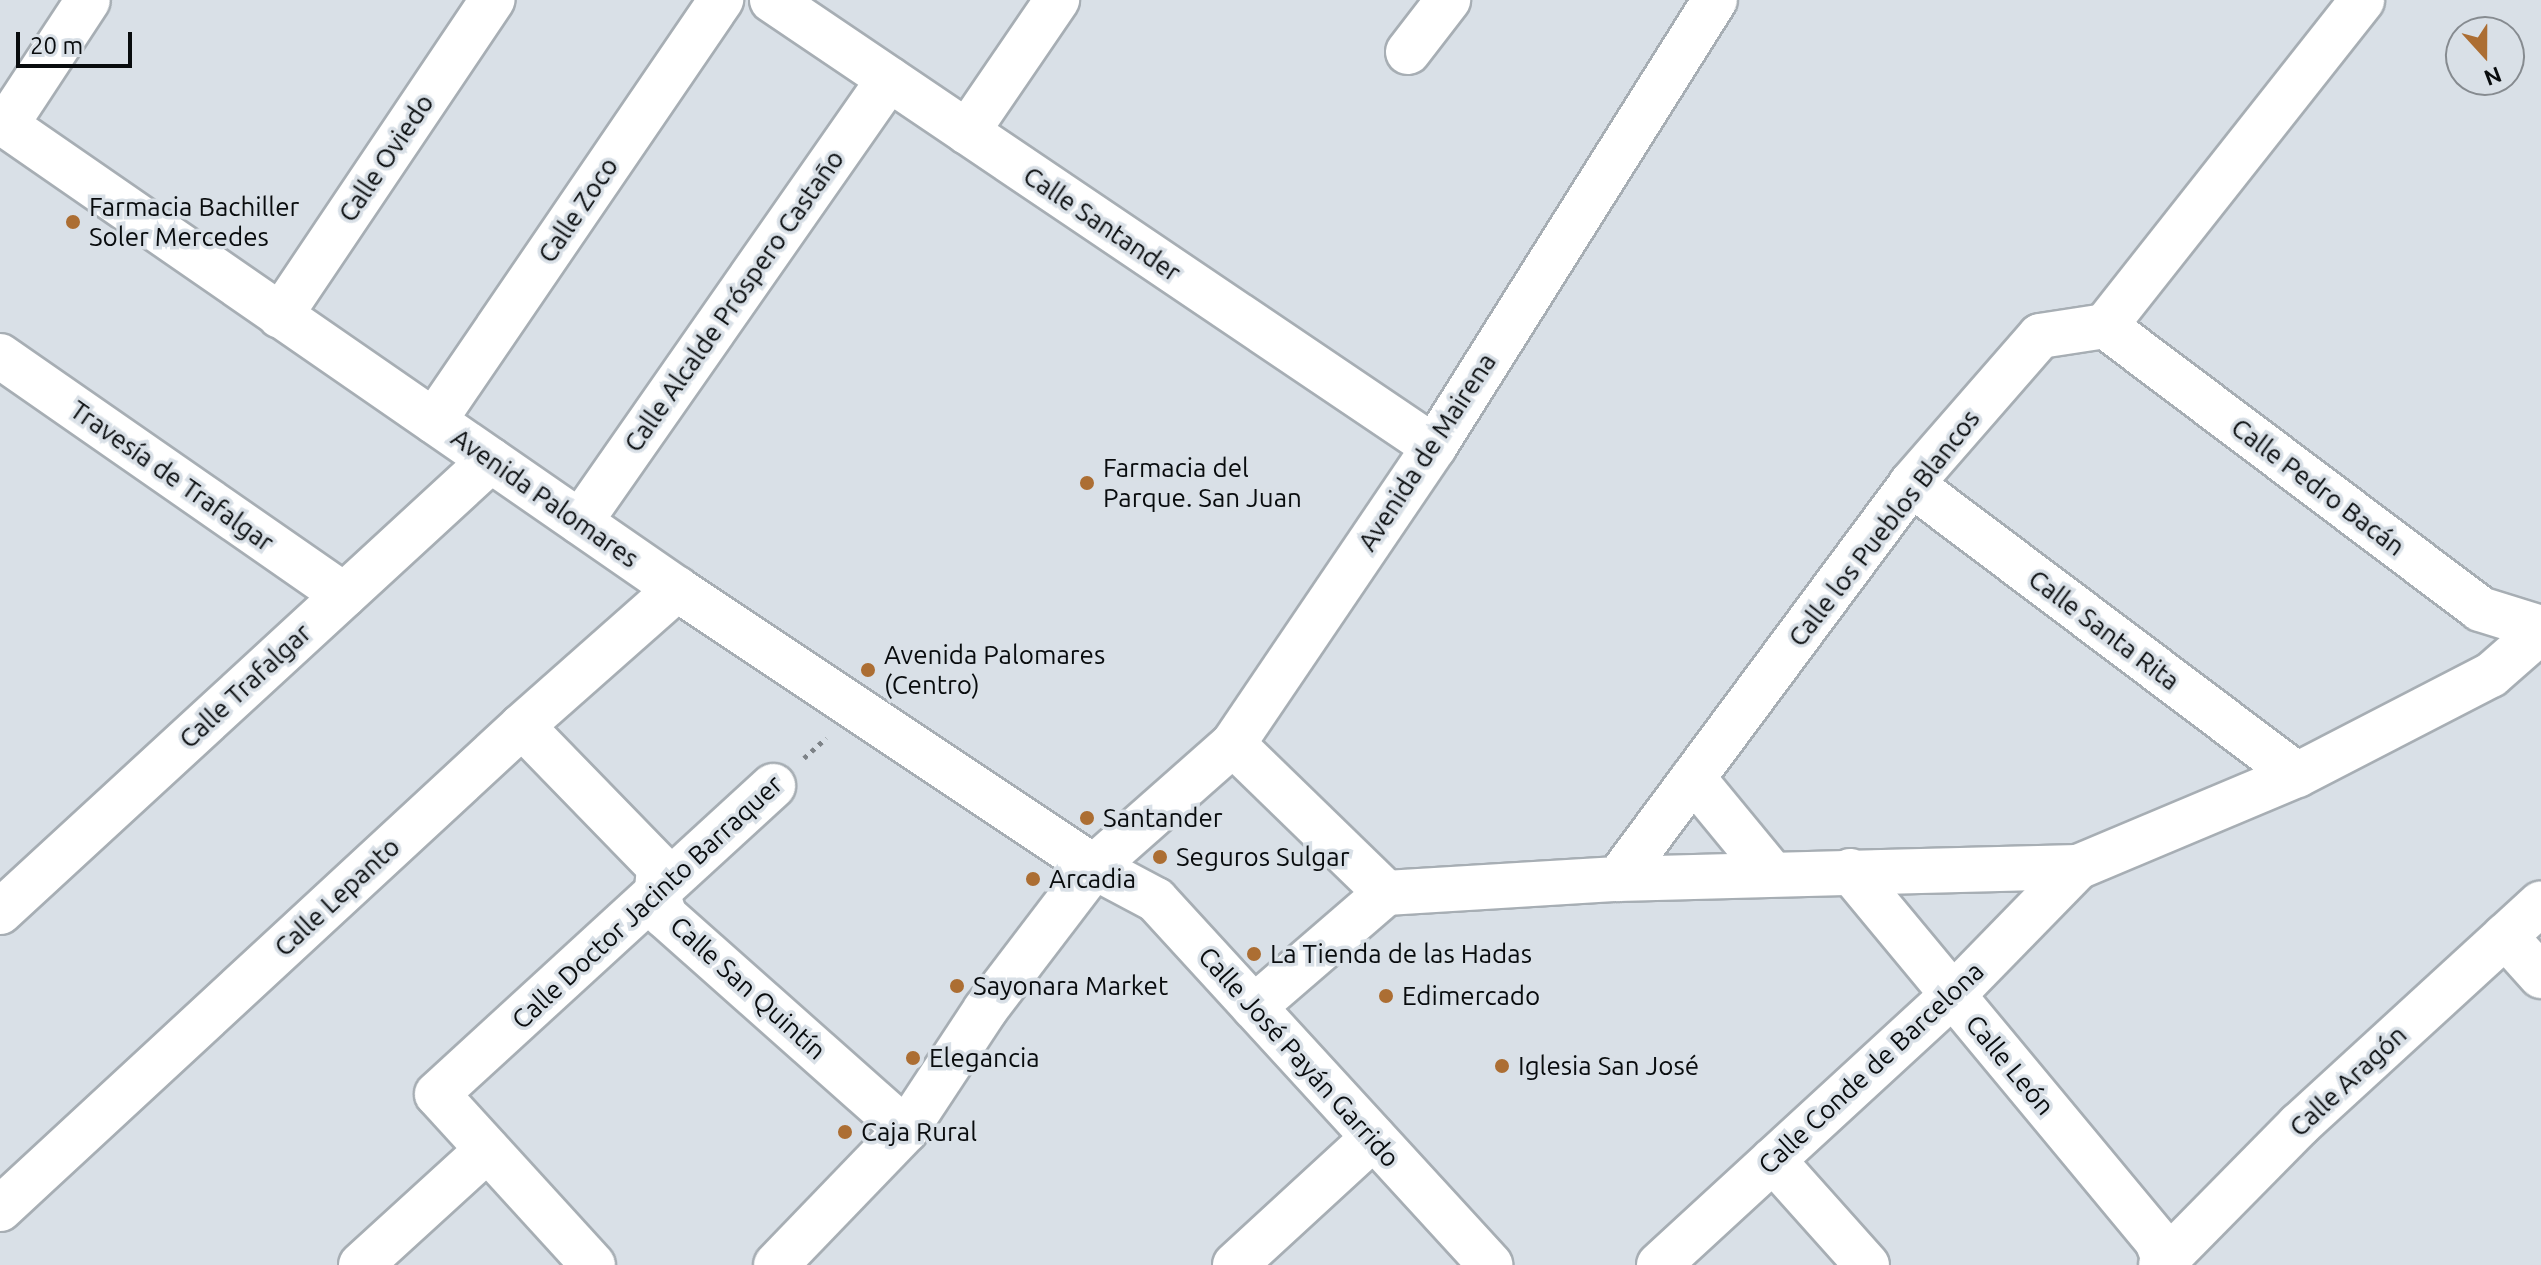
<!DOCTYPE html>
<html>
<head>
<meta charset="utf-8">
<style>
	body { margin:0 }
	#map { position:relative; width:2541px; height:1265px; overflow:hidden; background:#d9e0e7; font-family:Ubuntu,sans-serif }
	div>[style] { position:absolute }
	.path>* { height:5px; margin-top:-2.5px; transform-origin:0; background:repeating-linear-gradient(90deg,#7e8388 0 4px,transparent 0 10px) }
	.roads { filter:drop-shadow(2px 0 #a7aeb4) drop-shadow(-2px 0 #a7aeb4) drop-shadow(0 2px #a7aeb4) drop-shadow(0 -2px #a7aeb4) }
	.minor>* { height:44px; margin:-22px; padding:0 22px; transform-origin:22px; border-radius:22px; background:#fff }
	.dots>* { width:22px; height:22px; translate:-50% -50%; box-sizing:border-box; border:4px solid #d9e0e7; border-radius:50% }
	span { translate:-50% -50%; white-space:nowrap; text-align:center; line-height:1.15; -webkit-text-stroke:7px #d9e0e7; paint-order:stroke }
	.street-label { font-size:26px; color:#090c0e }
	.poi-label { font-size:26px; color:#090c0e }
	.left { translate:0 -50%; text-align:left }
	.north { position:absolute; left:2445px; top:16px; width:80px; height:80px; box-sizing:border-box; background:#d9e0e7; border:2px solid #868b90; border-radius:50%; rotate:159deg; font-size:22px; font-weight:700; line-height:32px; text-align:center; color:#090c0e }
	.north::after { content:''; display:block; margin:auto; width:28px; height:36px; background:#ac6e33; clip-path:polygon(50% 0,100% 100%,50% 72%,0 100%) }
	.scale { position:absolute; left:16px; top:32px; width:116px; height:36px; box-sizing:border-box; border:4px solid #090c0e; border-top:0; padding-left:10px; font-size:24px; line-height:28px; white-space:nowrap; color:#090c0e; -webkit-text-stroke:6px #d9e0e7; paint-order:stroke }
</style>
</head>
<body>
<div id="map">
	<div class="path">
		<div style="left:804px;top:758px;width:30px;rotate:-42deg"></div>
	</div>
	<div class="roads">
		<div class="minor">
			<div style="left:772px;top:0;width:799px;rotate:34.03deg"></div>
			<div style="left:1408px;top:52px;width:66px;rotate:-52.4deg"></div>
			<div style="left:0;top:121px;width:823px;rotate:34.66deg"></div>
			<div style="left:677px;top:589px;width:501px;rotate:33.69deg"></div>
			<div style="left:1094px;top:867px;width:70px;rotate:28deg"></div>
			<div style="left:1156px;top:900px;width:495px;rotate:47.5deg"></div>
			<div style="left:6px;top:125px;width:149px;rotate:-56.7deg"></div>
			<div style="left:967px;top:132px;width:160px;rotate:-55.7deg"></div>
			<div style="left:280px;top:316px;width:381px;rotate:-56.1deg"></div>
			<div style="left:2105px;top:326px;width:470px;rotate:37deg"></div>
			<div style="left:2480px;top:609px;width:64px;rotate:17.3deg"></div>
			<div style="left:0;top:356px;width:419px;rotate:34.8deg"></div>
			<div style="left:434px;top:421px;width:510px;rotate:-55.72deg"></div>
			<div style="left:1911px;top:484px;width:483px;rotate:37deg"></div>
			<div style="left:580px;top:522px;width:540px;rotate:-55.1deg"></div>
			<div style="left:522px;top:726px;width:197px;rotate:45.8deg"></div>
			<div style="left:659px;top:867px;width:25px;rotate:95deg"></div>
			<div style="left:657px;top:892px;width:25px;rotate:72deg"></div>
			<div style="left:665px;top:916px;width:322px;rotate:41.6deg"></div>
			<div style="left:1233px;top:744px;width:214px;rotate:44.2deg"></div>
			<div style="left:1386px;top:893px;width:232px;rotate:-3.5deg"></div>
			<div style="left:1618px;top:879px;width:460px;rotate:-1.5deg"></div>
			<div style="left:2078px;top:867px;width:238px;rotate:-22.8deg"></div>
			<div style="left:2297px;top:775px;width:218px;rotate:-27.3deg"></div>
			<div style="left:2491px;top:675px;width:67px;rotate:-41.3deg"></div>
			<div style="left:1693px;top:778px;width:124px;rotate:50.5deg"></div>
			<div style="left:1850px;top:871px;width:481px;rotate:50.3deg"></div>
			<div style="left:2157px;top:1241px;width:22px;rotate:69deg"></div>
			<div style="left:1618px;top:879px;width:492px;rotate:-53.4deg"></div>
			<div style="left:1911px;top:484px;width:196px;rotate:-48.9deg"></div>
			<div style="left:2040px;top:336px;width:66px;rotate:-8.7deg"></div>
			<div style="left:2105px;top:326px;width:415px;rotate:-51.7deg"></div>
			<div style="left:0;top:912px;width:667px;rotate:-42.63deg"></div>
			<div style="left:2505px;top:936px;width:54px;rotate:48deg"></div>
			<div style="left:1254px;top:1007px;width:174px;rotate:-40.8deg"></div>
			<div style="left:1773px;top:1160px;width:141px;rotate:48.2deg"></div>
			<div style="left:0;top:1209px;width:711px;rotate:-42.78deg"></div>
			<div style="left:522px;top:726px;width:207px;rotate:-41.5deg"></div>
			<div style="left:361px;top:1265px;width:171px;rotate:-42.4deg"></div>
			<div style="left:593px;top:1265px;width:231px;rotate:-132.4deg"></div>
			<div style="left:437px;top:1094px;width:456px;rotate:-42.5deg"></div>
			<div style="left:776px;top:1265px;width:187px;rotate:-46.1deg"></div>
			<div style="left:906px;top:1130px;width:144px;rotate:-56.6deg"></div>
			<div style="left:985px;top:1010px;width:180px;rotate:-52.7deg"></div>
			<div style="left:1094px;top:867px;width:186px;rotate:-41.5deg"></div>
			<div style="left:1233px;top:744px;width:359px;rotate:-55.9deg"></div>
			<div style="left:1434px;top:447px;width:528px;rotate:-57.85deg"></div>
			<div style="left:1235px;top:1265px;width:188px;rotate:-42.6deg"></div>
			<div style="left:1659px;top:1265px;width:399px;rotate:-42.6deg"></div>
			<div style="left:1953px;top:995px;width:179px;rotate:-45.7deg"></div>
			<div style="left:2161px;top:1265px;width:197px;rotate:-45.4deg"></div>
			<div style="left:2299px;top:1125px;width:328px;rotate:-42.5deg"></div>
		</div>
	</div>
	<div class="dots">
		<div style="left:73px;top:222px;background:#ac6e33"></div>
		<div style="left:1087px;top:483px;background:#ac6e33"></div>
		<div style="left:868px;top:670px;background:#ac6e33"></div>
		<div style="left:1087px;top:818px;background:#ac6e33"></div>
		<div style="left:1160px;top:857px;background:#ac6e33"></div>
		<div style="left:1033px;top:879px;background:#ac6e33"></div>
		<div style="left:1254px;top:954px;background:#ac6e33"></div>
		<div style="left:957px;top:986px;background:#ac6e33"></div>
		<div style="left:1386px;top:996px;background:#ac6e33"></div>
		<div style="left:913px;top:1058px;background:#ac6e33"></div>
		<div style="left:1502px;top:1066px;background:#ac6e33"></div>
		<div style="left:845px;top:1132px;background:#ac6e33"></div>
	</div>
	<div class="street-label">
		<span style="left:386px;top:158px;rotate:-56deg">Calle Oviedo</span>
		<span style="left:578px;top:210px;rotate:-56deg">Calle Zoco</span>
		<span style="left:1102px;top:224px;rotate:34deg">Calle Santander</span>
		<span style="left:734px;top:301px;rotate:-55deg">Calle Alcalde Próspero Castaño</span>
		<span style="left:1427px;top:452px;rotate:-57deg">Avenida de Mairena</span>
		<span style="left:172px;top:476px;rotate:35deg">Travesía de Trafalgar</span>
		<span style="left:2318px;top:487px;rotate:37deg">Calle Pedro Bacán</span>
		<span style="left:545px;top:498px;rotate:35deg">Avenida Palomares</span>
		<span style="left:1884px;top:528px;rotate:-52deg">Calle los Pueblos Blancos</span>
		<span style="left:2104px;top:630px;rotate:37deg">Calle Santa Rita</span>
		<span style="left:245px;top:686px;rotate:-43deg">Calle Trafalgar</span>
		<span style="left:337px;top:897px;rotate:-43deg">Calle Lepanto</span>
		<span style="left:647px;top:902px;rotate:-43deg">Calle Doctor Jacinto Barraquer</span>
		<span style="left:748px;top:988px;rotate:42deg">Calle San Quintín</span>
		<span style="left:1299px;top:1057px;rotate:48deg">Calle José Payán Garrido</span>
		<span style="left:2010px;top:1065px;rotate:50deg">Calle León</span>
		<span style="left:1871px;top:1068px;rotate:-43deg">Calle Conde de Barcelona</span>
		<span style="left:2348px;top:1081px;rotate:-43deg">Calle Aragón</span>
	</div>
	<div class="poi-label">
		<span class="left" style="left:89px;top:222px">Farmacia Bachiller<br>Soler Mercedes</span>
		<span class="left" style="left:1103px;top:483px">Farmacia del<br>Parque. San Juan</span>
		<span class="left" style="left:884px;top:670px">Avenida Palomares<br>(Centro)</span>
		<span class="left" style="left:1103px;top:818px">Santander</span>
		<span class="left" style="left:1176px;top:857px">Seguros Sulgar</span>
		<span class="left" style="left:1049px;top:879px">Arcadia</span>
		<span class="left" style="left:1270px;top:954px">La Tienda de las Hadas</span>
		<span class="left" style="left:973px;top:986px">Sayonara Market</span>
		<span class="left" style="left:1402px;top:996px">Edimercado</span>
		<span class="left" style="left:929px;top:1058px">Elegancia</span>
		<span class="left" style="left:1518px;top:1066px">Iglesia San José</span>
		<span class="left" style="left:861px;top:1132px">Caja Rural</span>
	</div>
	<div class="north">N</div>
	<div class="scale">20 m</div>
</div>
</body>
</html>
